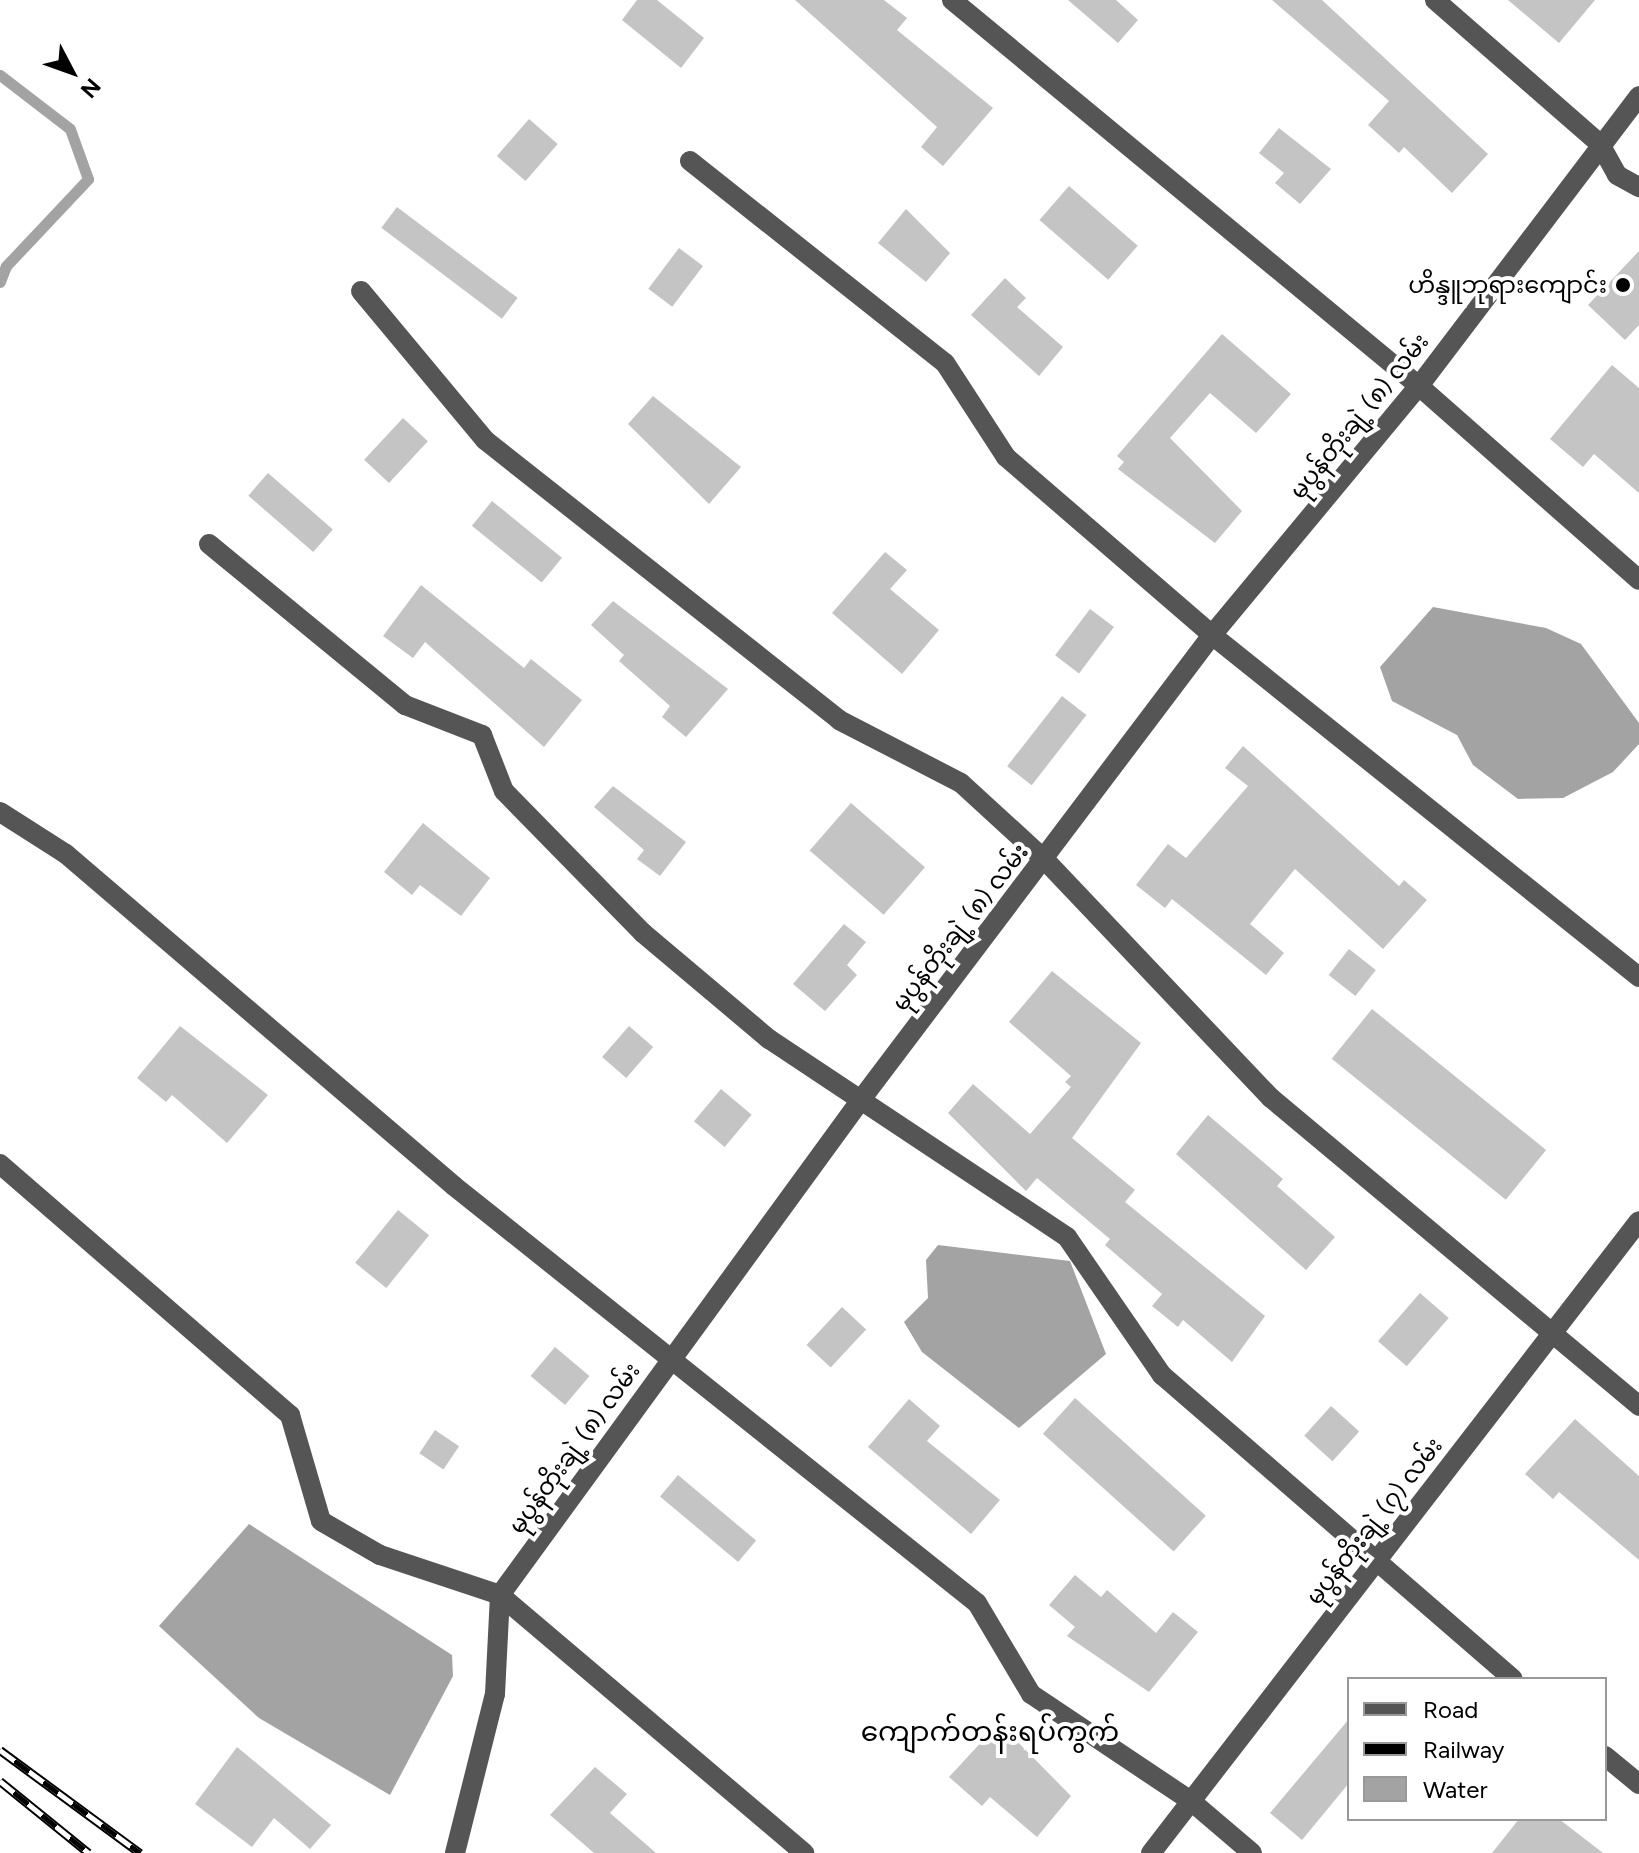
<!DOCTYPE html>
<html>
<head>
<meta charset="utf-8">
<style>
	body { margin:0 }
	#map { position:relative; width:1639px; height:1853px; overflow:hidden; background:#fff; font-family:Figtree,"Noto Sans Myanmar",sans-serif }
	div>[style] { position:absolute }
	.water>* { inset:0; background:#a3a3a3 }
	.stream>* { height:11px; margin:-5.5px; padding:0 5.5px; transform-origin:5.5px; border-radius:5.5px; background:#a3a3a3 }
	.building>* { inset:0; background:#c4c4c4; transform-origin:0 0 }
	.minor>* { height:20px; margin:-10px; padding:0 10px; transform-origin:10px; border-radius:10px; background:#555 }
	.rail>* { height:9px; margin-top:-4.5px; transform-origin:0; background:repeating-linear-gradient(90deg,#fff 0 18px,#000 0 36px); box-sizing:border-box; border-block:2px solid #000 }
	.dots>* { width:22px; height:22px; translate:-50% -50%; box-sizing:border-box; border:4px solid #fff; border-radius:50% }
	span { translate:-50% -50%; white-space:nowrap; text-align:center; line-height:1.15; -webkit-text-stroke:8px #fff; paint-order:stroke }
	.poi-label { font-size:24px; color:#000 }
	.right { translate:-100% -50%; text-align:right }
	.street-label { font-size:24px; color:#000 }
	.quarter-label { font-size:28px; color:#000 }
	.legend { position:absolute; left:1347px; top:1677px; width:260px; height:144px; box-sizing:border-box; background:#fff; border:2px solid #999; margin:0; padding:10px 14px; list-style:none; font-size:24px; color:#000 }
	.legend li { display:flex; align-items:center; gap:16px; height:40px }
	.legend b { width:40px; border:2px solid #999 }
	.north { position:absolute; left:32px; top:32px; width:80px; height:80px; -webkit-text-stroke:6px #fff; paint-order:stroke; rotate:131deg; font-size:22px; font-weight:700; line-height:32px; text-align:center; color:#000 }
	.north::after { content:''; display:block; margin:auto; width:28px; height:36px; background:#000; clip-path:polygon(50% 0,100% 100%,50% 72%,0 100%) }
</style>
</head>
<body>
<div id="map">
	<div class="water">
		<div style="clip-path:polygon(1433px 607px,1546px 628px,1581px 644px,1639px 723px,1639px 744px,1613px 772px,1563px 798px,1518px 799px,1473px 765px,1457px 735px,1392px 701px,1380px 667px)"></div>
		<div style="clip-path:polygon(938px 1245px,1070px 1261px,1106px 1354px,1019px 1428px,922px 1352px,904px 1322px,928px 1298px,926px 1260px)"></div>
		<div style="clip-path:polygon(249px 1524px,452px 1655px,453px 1676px,390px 1795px,259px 1718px,159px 1626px)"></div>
	</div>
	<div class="stream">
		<div style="left:0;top:75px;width:88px;rotate:37.6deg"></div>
		<div style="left:70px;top:129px;width:53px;rotate:70.2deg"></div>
		<div style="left:88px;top:179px;width:120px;rotate:133.3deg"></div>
		<div style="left:6px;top:266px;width:17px;rotate:111deg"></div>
	</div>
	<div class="building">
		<div style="clip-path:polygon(637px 0,657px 0,704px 38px,681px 68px,622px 20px)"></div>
		<div style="clip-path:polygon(795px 0,884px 0,907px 18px,897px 30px,993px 108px,943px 166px,921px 147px,937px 127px)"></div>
		<div style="clip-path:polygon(1068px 0,1116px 0,1138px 20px,1118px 43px)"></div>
		<div style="clip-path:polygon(1272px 0,1322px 0,1488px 154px,1452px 193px,1404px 147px,1399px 153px,1368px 125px,1389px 101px)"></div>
		<div style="clip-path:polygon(1508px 0,1595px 0,1559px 43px)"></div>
		<div style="left:529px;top:119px;width:38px;height:49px;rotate:41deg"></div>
		<div style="clip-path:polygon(1279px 128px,1331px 169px,1300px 204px,1275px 183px,1284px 173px,1259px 153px)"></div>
		<div style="left:1069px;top:186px;width:91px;height:45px;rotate:41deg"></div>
		<div style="left:397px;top:207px;width:151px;height:26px;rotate:37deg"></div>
		<div style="clip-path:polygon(906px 209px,950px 253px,926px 282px,878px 243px)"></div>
		<div style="left:679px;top:248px;width:30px;height:51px;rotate:37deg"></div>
		<div style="clip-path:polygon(1639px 251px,1639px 325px,1625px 340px,1588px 305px)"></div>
		<div style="clip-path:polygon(1005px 278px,1026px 298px,1017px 307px,1063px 347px,1039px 376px,971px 315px)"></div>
		<div style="clip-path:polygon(1222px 334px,1291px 394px,1256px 433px,1210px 393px,1170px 438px,1242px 511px,1215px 543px,1118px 469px,1124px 462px,1117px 456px)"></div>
		<div style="clip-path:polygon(1612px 365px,1639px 388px,1639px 493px,1594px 454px,1583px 467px,1550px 439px)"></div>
		<div style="clip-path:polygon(653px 396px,741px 467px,709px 504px,628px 424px)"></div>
		<div style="left:403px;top:418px;width:34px;height:57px;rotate:43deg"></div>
		<div style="left:268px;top:473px;width:86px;height:30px;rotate:41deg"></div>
		<div style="left:492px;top:501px;width:90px;height:32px;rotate:39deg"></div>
		<div style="clip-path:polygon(885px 552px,907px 570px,890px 589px,939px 630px,902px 674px,832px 613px)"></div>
		<div style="clip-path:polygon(421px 585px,524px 668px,531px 659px,582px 700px,544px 747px,425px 642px,413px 658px,383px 636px)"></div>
		<div style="clip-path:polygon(613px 601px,728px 689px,686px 737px,662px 717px,670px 706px,619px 661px,624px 655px,591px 625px)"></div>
		<div style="left:1090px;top:609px;width:30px;height:58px;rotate:37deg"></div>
		<div style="left:1062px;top:696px;width:31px;height:89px;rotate:38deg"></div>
		<div style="clip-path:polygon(1243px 746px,1399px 886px,1404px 880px,1427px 900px,1383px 949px,1295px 869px,1250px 924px,1284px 953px,1266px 975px,1172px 899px,1165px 908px,1136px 885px,1168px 844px,1186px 858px,1248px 786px,1225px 768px)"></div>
		<div style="clip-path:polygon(613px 786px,686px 842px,660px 876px,637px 859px,644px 850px,594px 807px)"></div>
		<div style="left:851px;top:803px;width:98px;height:63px;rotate:41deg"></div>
		<div style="clip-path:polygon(423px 823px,490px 878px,461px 916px,420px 885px,412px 895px,384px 872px)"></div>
		<div style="clip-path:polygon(844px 924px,866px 942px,847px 965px,857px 975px,825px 1011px,793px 984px)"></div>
		<div style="left:1349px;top:949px;width:34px;height:33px;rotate:38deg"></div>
		<div style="clip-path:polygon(1052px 971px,1141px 1043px,1072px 1138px,1135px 1190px,1125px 1202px,1265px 1316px,1232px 1362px,1183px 1320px,1178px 1327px,1152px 1306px,1162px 1294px,1105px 1245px,1110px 1239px,1037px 1178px,1026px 1191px,948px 1113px,973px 1084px,1030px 1134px,1071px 1087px,1065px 1082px,1071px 1076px,1009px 1022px)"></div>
		<div style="left:1372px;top:1009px;width:224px;height:64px;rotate:39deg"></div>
		<div style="clip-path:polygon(180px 1026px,268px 1095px,227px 1143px,172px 1095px,166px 1102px,137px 1078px)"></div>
		<div style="left:629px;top:1026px;width:32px;height:41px;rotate:41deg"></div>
		<div style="left:721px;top:1089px;width:40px;height:42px;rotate:40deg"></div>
		<div style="clip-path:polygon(1208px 1115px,1283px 1179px,1277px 1186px,1335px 1237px,1306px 1270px,1176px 1154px)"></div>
		<div style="left:398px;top:1210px;width:40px;height:68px;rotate:39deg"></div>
		<div style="left:1420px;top:1293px;width:38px;height:64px;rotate:41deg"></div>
		<div style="left:842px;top:1307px;width:33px;height:52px;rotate:43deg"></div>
		<div style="left:555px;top:1347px;width:45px;height:38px;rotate:40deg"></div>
		<div style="left:1075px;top:1398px;width:176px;height:48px;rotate:42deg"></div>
		<div style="clip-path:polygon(909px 1399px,940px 1426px,927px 1441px,1000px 1500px,971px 1534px,868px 1447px)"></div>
		<div style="left:1331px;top:1406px;width:38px;height:40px;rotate:42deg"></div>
		<div style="clip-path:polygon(1575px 1419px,1639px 1476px,1639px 1560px,1559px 1492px,1553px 1499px,1525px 1474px)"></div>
		<div style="left:435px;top:1430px;width:29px;height:28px;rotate:34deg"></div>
		<div style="left:678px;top:1475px;width:102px;height:28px;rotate:40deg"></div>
		<div style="clip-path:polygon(1075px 1575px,1101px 1597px,1107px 1590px,1156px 1633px,1173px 1612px,1198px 1632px,1149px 1692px,1067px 1636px,1075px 1627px,1049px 1605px)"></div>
		<div style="clip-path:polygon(1349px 1719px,1349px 1783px,1302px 1840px,1270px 1813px)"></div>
		<div style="clip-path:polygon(999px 1723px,1071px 1796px,1037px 1837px,990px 1797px,982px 1806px,949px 1777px)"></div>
		<div style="clip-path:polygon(237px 1747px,331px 1825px,310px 1849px,274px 1818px,252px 1847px,195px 1804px)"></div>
		<div style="clip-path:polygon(595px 1767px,627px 1794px,610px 1813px,656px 1853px,594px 1853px,550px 1815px)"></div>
		<div style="clip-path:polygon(1519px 1819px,1559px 1819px,1603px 1853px,1492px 1853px)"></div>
	</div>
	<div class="minor">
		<div style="left:952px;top:0;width:606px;rotate:39.58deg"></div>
		<div style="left:1419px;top:386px;width:293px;rotate:41.4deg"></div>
		<div style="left:1435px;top:0;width:219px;rotate:41.1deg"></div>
		<div style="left:1600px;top:144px;width:35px;rotate:61deg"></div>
		<div style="left:1617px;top:175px;width:25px;rotate:29deg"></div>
		<div style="left:690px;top:161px;width:325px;rotate:38.4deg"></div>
		<div style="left:945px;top:363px;width:112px;rotate:57deg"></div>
		<div style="left:1006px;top:457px;width:272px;rotate:40.8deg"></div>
		<div style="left:1212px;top:635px;width:547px;rotate:38.69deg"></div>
		<div style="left:361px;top:291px;width:194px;rotate:50.2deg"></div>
		<div style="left:485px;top:440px;width:451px;rotate:38.3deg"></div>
		<div style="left:839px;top:720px;width:137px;rotate:27.3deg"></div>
		<div style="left:961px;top:783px;width:114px;rotate:42.5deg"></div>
		<div style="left:1045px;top:860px;width:328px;rotate:46.5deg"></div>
		<div style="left:1271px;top:1098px;width:480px;rotate:39.9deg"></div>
		<div style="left:209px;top:544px;width:254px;rotate:39.4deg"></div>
		<div style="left:405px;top:705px;width:83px;rotate:21.3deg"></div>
		<div style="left:482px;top:735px;width:60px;rotate:68.6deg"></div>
		<div style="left:504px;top:791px;width:199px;rotate:45.6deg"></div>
		<div style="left:643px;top:933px;width:165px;rotate:40.1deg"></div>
		<div style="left:769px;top:1039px;width:358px;rotate:33.6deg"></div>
		<div style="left:1067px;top:1237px;width:168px;rotate:55.5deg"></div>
		<div style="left:1162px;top:1375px;width:464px;rotate:40.9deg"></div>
		<div style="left:0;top:812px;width:78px;rotate:32.5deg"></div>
		<div style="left:66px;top:854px;width:511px;rotate:40.55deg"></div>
		<div style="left:454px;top:1186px;width:669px;rotate:38.57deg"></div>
		<div style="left:977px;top:1603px;width:106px;rotate:59.3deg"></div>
		<div style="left:1031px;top:1694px;width:192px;rotate:33.8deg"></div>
		<div style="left:1191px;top:1801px;width:80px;rotate:40.4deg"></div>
		<div style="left:0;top:1164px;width:384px;rotate:40.9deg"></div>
		<div style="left:290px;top:1415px;width:110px;rotate:73.7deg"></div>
		<div style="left:321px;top:1521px;width:68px;rotate:30deg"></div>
		<div style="left:380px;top:1555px;width:126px;rotate:18.4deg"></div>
		<div style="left:500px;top:1595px;width:399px;rotate:40.3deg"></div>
		<div style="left:1605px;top:1756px;width:44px;rotate:39.5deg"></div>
		<div style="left:455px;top:1853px;width:164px;rotate:-75.9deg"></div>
		<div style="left:495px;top:1694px;width:99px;rotate:-87.1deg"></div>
		<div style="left:500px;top:1595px;width:616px;rotate:-53.91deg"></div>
		<div style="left:863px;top:1097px;width:579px;rotate:-52.93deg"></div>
		<div style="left:1212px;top:635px;width:324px;rotate:-50.3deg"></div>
		<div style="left:1419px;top:386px;width:364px;rotate:-52.8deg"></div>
		<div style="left:1151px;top:1853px;width:798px;rotate:-52.33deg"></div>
	</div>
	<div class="rail">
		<div style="left:0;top:1750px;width:174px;rotate:36.3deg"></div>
		<div style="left:0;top:1781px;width:114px;rotate:39deg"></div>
	</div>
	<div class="dots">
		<div style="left:1623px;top:285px;background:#000"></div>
	</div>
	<div class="poi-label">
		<span class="right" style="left:1607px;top:285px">ဟိန္ဒူဘုရားကျောင်း</span>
	</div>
	<div class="street-label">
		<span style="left:1359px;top:416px;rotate:-51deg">မုပွန်တိုးချဲ့ (၈) လမ်း</span>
		<span style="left:960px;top:927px;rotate:-52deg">မုပွန်တိုးချဲ့ (၈) လမ်း</span>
		<span style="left:574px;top:1448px;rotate:-54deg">မုပွန်တိုးချဲ့ (၈) လမ်း</span>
		<span style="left:1374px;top:1521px;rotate:-52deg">မုပွန်တိုးချဲ့ (၇) လမ်း</span>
	</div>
	<div class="quarter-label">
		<span style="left:990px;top:1731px">ကျောက်တန်းရပ်ကွက်</span>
	</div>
	<ul class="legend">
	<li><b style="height:10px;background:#555"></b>Road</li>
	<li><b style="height:10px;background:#000"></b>Railway</li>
	<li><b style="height:22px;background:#a3a3a3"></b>Water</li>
	</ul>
	<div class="north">N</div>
</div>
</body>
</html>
